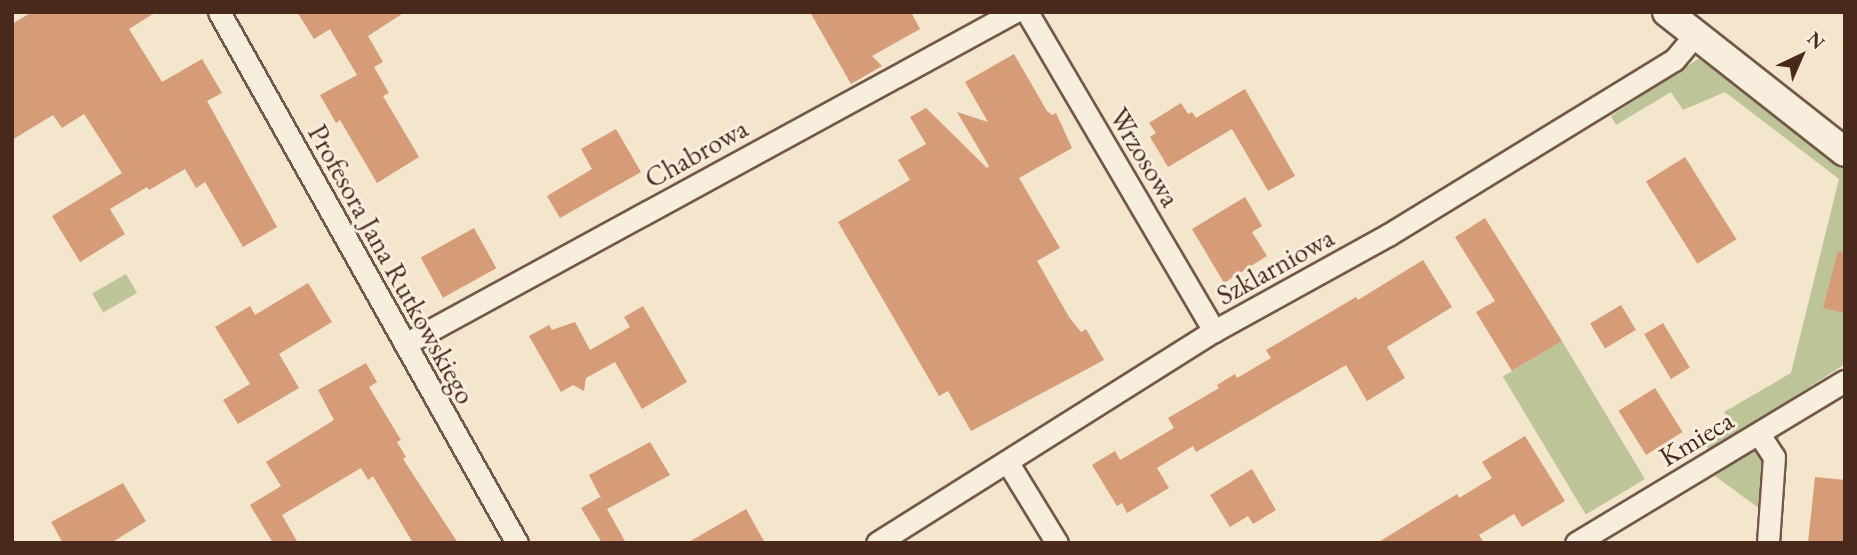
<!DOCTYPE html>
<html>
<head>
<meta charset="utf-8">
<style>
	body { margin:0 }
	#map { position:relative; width:1857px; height:555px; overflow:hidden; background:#f4e5cd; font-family:"EB Garamond",serif }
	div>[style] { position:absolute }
	.green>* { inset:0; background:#bcc498; transform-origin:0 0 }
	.building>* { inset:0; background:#d59c77; transform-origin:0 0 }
	.roads { filter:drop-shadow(2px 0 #745848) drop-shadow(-2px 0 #745848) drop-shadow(0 2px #745848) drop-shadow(0 -2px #745848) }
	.minor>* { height:21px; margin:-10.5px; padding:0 10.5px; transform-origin:10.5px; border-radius:10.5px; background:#f8eede }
	.tertiary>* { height:28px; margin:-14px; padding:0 14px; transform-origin:14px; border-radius:14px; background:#f8eede }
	span { translate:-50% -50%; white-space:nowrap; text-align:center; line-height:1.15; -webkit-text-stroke:6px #f8eede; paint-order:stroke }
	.street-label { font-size:28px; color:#49291c }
	.frame { position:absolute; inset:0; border:14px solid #49291c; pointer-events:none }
	.north { position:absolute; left:1766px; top:21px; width:70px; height:70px; -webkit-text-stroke:5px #f8eede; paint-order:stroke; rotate:44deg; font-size:19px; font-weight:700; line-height:28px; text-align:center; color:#49291c }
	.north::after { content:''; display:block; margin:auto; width:24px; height:32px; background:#49291c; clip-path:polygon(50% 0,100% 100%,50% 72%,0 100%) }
</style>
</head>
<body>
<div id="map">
	<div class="green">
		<div style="clip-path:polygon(1704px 55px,1845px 148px,1845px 364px,1710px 451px,1704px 443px,1732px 426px,1724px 412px,1791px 373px,1839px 179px,1725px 92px,1683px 110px,1671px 92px,1616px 125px,1611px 116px)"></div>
		<div style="left:126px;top:274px;width:22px;height:39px;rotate:60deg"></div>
		<div style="left:1562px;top:341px;width:161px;height:69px;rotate:59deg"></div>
		<div style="clip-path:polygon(1782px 430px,1766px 473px,1760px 509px,1715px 476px)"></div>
	</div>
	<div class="building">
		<div style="clip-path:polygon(32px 12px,156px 12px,129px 29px,162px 82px,202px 59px,222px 93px,207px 101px,277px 227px,243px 247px,205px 182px,196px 188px,185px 169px,149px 190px,147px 187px,110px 209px,125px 234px,80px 262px,52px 216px,122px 173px,84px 114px,62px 128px,53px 115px,12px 140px,12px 24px)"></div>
		<div style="clip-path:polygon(297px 12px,405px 12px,368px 36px,383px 62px,374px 67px,389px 93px,383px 96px,419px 157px,377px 183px,340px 120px,336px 123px,320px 95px,357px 75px,330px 29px,314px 39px)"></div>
		<div style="clip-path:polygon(810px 12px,911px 12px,920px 29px,872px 56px,882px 66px,851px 84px)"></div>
		<div style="clip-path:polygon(1014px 54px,1047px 111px,1052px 115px,1056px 113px,1072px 148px,1019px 178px,1060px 248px,1037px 261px,1069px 317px,1081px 332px,1086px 329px,1104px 360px,971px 431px,948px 391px,939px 396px,838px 222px,910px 180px,898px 160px,926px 144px,910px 117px,926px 108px,987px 168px,989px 166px,957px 112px,988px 122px,965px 82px)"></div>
		<div style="clip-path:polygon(1245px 89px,1295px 176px,1268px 191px,1232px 129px,1168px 167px,1150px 137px,1156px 133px,1149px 123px,1181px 103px,1188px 114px,1192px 112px,1196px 118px)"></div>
		<div style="clip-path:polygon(616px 129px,641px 172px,560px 218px,547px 196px,592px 169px,581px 149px)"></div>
		<div style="left:1685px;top:157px;width:97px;height:46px;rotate:58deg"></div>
		<div style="clip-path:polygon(1245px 197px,1262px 226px,1252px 232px,1267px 256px,1224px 283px,1192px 229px)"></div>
		<div style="clip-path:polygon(1485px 218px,1562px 341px,1512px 371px,1476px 312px,1495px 301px,1455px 237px)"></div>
		<div style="left:474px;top:228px;width:46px;height:61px;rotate:61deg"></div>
		<div style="clip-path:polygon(1838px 251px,1845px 252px,1845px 313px,1823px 308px)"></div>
		<div style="clip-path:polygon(1423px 260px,1452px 307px,1387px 347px,1405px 378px,1367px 401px,1346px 365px,1196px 452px,1193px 446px,1157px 468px,1169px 488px,1127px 513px,1122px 503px,1117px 506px,1092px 465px,1115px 451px,1120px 460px,1174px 428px,1168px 418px,1219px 388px,1217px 385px,1235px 374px,1237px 378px,1271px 358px,1266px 350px,1356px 297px,1358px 300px)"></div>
		<div style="clip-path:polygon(308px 283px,332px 322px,279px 354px,299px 388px,238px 424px,223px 400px,250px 384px,215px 327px,250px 306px,255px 315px)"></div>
		<div style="left:1621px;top:305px;width:29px;height:36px;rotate:59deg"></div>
		<div style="clip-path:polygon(643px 306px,687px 382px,642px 409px,615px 362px,586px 378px,584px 391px,573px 385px,561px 392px,529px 336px,549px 325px,552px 330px,575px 322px,590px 350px,630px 327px,624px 317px)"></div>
		<div style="left:1663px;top:323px;width:52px;height:22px;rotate:59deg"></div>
		<div style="clip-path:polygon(366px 363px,377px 382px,369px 387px,401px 440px,397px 442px,406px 457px,403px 459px,458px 543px,413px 543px,373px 476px,368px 480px,361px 468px,282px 515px,298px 543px,273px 543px,250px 505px,281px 486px,266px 462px,334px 420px,318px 390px)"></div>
		<div style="left:1655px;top:388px;width:52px;height:43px;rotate:58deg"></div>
		<div style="clip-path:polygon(1525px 436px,1565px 501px,1522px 527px,1514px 514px,1479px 535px,1484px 543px,1377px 543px,1457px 494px,1459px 498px,1492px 478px,1482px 462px)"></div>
		<div style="clip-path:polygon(650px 442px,670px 475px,607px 509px,626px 543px,602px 543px,581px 508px,600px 497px,602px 500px,589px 475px)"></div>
		<div style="clip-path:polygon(1252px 469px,1276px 510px,1253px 524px,1248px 516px,1230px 527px,1210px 495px)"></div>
		<div style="clip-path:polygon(1815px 477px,1845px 480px,1845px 543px,1808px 543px)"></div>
		<div style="clip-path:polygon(123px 483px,146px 521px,111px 543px,63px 543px,51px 522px)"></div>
		<div style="clip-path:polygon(746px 509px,765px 543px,687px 543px)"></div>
	</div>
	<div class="roads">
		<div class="minor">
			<div style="left:219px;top:12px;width:609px;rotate:60.7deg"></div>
			<div style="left:1027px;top:12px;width:370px;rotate:59.6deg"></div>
			<div style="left:405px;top:344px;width:694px;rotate:-28.6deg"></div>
			<div style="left:1759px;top:434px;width:27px;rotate:57deg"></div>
			<div style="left:1774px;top:457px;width:86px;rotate:94deg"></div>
			<div style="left:1008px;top:463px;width:94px;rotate:58.5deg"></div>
			<div style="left:877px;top:543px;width:398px;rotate:-32.2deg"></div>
			<div style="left:1214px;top:331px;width:199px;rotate:-28.9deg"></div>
			<div style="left:1388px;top:235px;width:335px;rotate:-31.5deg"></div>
			<div style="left:1674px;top:60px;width:33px;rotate:-50deg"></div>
			<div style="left:1576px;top:543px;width:314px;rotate:-31.1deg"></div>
		</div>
		<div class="tertiary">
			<div style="left:1667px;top:12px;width:226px;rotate:38.2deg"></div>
		</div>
	</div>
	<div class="street-label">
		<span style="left:696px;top:153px;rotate:-29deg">Chabrowa</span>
		<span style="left:1145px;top:157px;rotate:59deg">Wrzosowa</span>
		<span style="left:392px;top:264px;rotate:61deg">Profesora Jana Rutkowskiego</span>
		<span style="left:1275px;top:266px;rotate:-29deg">Szklarniowa</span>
		<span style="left:1696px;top:438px;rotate:-31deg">Kmieca</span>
	</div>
	<div class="frame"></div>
	<div class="north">N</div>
</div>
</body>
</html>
